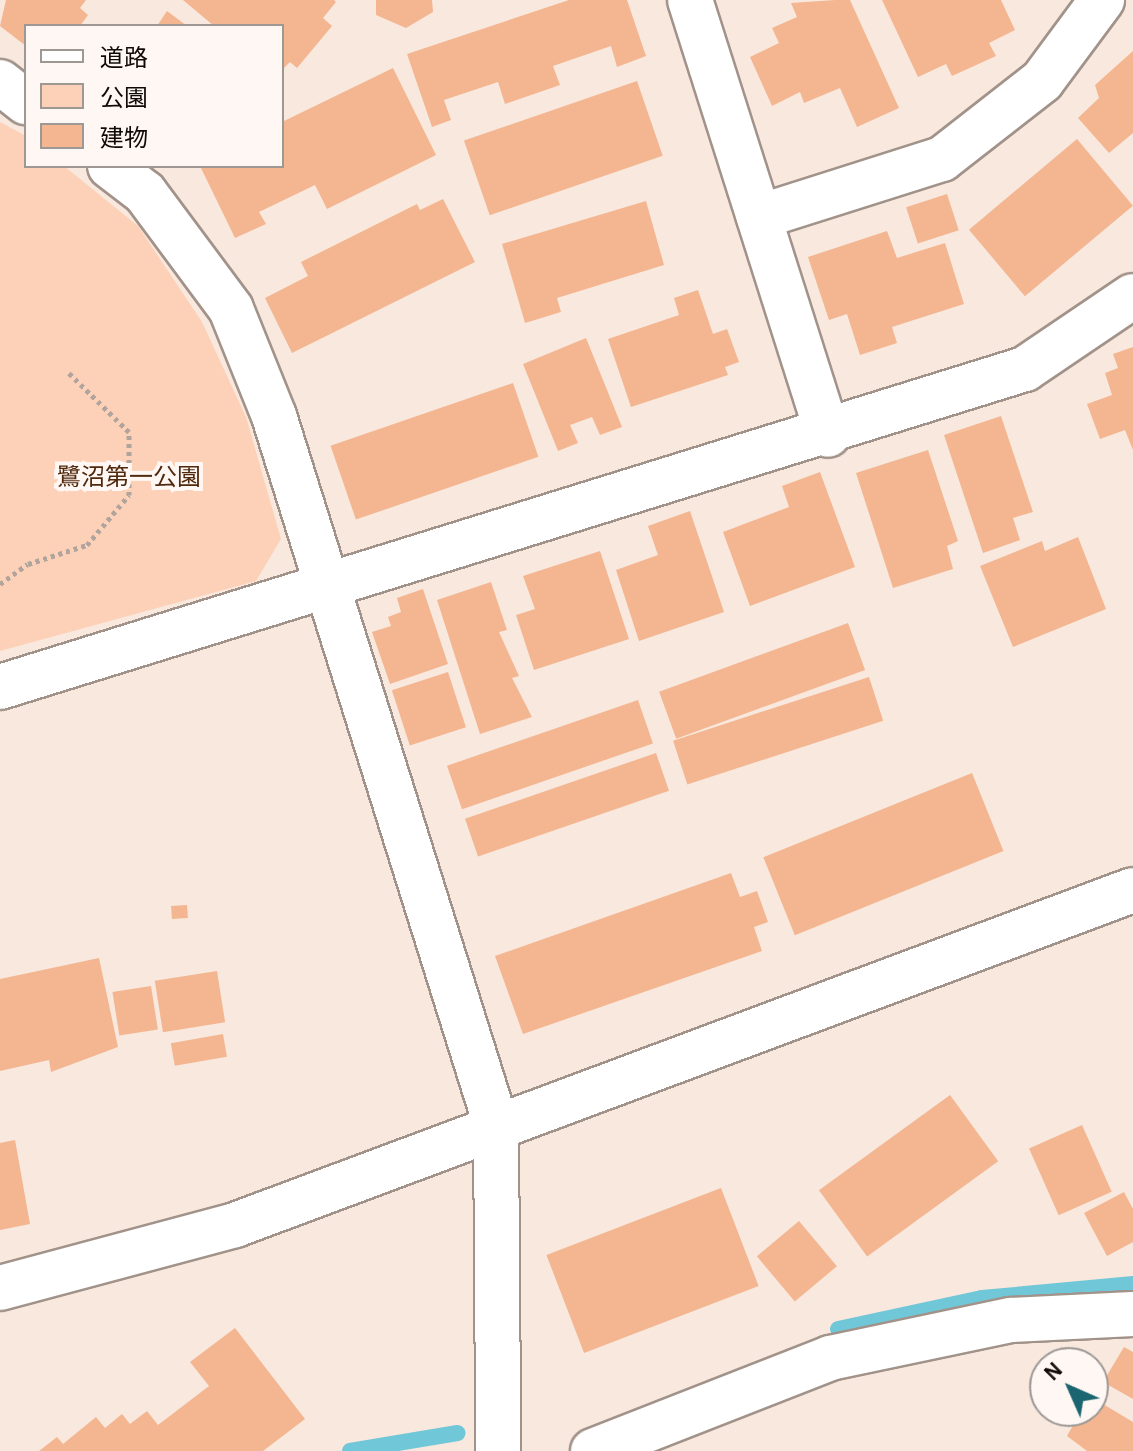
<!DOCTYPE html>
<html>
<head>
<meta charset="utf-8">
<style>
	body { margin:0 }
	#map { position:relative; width:1133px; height:1451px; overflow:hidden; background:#f8e8de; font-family:"Alegreya Sans","Noto Sans JP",sans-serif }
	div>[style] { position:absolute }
	.green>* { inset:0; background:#fcd1b7 }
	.stream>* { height:16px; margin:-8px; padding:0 8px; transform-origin:8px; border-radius:8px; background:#6fc7d8 }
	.building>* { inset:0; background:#f4b691; transform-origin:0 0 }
	.path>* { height:5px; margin-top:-2.5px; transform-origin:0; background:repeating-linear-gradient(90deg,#b1a49d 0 4px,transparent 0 8px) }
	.roads { filter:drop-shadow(2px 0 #a2938a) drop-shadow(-2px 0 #a2938a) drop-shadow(0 2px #a2938a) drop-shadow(0 -2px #a2938a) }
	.minor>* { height:44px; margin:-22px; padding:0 22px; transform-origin:22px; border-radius:22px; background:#fff }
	span { translate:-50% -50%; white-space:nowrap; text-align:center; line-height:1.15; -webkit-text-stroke:8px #fef7f3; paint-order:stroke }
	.park-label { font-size:24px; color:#50280c }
	.legend { position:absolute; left:24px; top:24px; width:260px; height:144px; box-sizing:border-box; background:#fef7f3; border:2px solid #9e9895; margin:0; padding:10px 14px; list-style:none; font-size:24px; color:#0f0a08 }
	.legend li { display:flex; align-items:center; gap:16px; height:40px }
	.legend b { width:40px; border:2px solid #9e9895 }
	.north { position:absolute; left:1029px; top:1347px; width:80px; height:80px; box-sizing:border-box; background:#fef7f3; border:2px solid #9e9895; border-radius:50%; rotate:315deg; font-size:22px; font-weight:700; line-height:32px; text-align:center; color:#0f0a08 }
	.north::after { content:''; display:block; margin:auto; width:28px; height:36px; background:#1b6571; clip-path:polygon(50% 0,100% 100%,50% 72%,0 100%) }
</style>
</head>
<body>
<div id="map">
	<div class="green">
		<div style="clip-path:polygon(0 122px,26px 136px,26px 166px,64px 166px,138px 226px,202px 322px,246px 417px,281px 539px,256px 581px,0 651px)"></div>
	</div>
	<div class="stream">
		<div style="left:838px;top:1329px;width:147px;rotate:-12.1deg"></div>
		<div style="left:982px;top:1298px;width:152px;rotate:-5.3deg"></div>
		<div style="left:350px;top:1451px;width:109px;rotate:-9.5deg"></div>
	</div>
	<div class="building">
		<div style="clip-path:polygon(6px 0,86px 0,80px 8px,88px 15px,80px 26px,26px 26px,26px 46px,0 26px)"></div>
		<div style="clip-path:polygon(183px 0,334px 0,336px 2px,323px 18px,332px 26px,297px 68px,290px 62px,282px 70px,282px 26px,214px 26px)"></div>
		<div style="clip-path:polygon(376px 0,432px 0,433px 12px,406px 28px,376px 15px)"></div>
		<div style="clip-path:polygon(569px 0,627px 0,646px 56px,617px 67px,611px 46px,553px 66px,560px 85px,505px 104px,498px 82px,444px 100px,451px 120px,432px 127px,407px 54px)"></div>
		<div style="clip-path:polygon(835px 0,850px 0,899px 108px,857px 127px,840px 88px,804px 103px,800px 92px,772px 106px,750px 57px,779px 43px,772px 28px,797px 17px,791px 3px)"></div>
		<div style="clip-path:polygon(882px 0,1001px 0,1015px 30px,989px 43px,996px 56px,952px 76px,946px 64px,918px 77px)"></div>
		<div style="clip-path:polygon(167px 11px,187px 26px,157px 26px)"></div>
		<div style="clip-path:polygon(1133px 51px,1133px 133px,1109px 153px,1078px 118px,1099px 98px,1095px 85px)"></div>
		<div style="clip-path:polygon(393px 68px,436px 155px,327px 209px,315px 185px,259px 212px,266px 224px,235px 238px,200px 166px,282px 166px,282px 122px)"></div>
		<div style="left:637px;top:81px;width:79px;height:183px;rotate:71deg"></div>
		<div style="left:1077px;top:139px;width:87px;height:141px;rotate:50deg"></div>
		<div style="left:947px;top:194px;width:38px;height:43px;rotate:72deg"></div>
		<div style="clip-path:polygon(443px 199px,475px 262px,292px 353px,265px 298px,308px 276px,301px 262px,417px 204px,420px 210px)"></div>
		<div style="clip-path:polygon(646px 201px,664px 265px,557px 298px,561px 312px,525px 323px,502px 244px)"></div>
		<div style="clip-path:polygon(887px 231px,897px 258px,945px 243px,964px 304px,892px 327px,897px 343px,860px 355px,847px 314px,829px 320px,808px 257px)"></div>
		<div style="clip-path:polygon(698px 290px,713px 334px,727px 329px,739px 362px,725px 367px,728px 375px,631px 407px,608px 339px,679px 315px,674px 298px)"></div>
		<div style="clip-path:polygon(586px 338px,622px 427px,600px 435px,592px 417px,570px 425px,578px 443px,558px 451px,523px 364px)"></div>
		<div style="clip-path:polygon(1133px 347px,1133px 450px,1125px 430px,1100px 439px,1087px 404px,1112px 395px,1105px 373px,1118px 368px,1113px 354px)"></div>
		<div style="left:513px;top:383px;width:78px;height:193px;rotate:71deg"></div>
		<div style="clip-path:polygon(1001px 416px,1033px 512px,1013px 518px,1020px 540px,983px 553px,944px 435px)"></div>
		<div style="clip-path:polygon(928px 450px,958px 541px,947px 546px,953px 569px,893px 588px,856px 473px)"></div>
		<div style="clip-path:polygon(820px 472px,855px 567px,750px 606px,723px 532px,789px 507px,782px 486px)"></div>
		<div style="clip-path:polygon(690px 511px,724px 612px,639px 641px,616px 570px,658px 555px,648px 526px)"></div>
		<div style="clip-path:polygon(1078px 537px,1106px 609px,1013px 647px,980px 566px,1042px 541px,1045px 551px)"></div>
		<div style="clip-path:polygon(600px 551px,629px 639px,534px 670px,516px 615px,535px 609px,523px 576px)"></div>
		<div style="clip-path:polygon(491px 582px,507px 630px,499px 632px,519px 676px,512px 678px,532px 717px,480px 734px,437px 600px)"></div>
		<div style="clip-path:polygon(423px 589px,448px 664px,390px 684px,372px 632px,391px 626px,388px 617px,401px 612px,397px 598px)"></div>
		<div style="left:848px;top:623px;width:50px;height:201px;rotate:70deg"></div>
		<div style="left:448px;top:672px;width:58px;height:59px;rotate:72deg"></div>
		<div style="left:869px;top:677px;width:46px;height:206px;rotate:72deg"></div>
		<div style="left:638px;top:700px;width:46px;height:202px;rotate:71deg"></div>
		<div style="left:656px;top:753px;width:40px;height:202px;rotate:71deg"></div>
		<div style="left:972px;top:773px;width:84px;height:225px;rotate:68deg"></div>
		<div style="clip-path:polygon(731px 873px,740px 897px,757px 891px,768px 922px,754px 927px,762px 951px,523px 1034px,495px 956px)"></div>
		<div style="left:187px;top:905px;width:13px;height:16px;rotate:86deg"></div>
		<div style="clip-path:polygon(99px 958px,118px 1047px,51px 1072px,49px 1060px,0 1071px,0 979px)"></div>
		<div style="left:217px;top:971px;width:52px;height:63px;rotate:81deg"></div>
		<div style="left:151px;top:986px;width:44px;height:39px;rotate:81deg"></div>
		<div style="left:223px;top:1034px;width:23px;height:53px;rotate:80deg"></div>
		<div style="left:950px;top:1095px;width:82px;height:162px;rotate:54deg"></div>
		<div style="left:1082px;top:1125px;width:73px;height:58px;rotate:66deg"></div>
		<div style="clip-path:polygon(15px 1140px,30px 1224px,0 1230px,0 1143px)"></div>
		<div style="left:721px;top:1188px;width:105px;height:187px;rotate:69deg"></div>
		<div style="clip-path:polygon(1124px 1192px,1133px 1209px,1133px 1242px,1107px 1256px,1084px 1213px)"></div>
		<div style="left:799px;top:1221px;width:59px;height:55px;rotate:50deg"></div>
		<div style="clip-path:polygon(235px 1328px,305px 1419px,263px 1451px,39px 1451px,57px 1437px,63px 1444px,96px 1417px,105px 1428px,122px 1414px,130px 1424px,147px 1411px,158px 1425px,209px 1386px,190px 1362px)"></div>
		<div style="clip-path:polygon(1124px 1347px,1133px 1352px,1133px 1399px,1103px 1382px)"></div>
		<div style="clip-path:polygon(1093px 1398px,1133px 1422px,1133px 1451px,1087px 1451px,1067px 1436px,1081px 1411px,1093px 1411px)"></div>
	</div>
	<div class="path">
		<div style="left:0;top:584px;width:34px;rotate:-36deg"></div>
		<div style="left:28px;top:564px;width:62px;rotate:-17.9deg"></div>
		<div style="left:87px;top:545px;width:65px;rotate:-50deg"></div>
		<div style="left:129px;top:495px;width:63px;rotate:-90deg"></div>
		<div style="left:129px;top:432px;width:86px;rotate:-135.5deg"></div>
	</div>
	<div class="roads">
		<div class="minor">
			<div style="left:690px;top:0;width:456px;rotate:72.4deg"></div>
			<div style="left:0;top:82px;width:33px;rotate:38deg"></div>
			<div style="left:110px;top:166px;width:44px;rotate:37.6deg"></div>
			<div style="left:145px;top:193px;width:144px;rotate:53.4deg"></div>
			<div style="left:231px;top:309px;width:115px;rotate:68.1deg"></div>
			<div style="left:274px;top:416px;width:743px;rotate:72.61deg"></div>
			<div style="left:496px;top:1125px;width:326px;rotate:89.6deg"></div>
			<div style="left:759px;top:217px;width:192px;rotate:-17.6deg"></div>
			<div style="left:942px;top:159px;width:127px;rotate:-38deg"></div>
			<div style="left:1042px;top:81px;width:101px;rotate:-53.5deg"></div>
			<div style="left:0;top:687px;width:1073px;rotate:-17.24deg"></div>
			<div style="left:1025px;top:369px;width:130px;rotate:-34.1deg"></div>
			<div style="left:0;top:1288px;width:243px;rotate:-15deg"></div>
			<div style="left:235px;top:1225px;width:958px;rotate:-20.46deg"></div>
			<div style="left:593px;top:1451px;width:255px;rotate:-21.4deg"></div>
			<div style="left:830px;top:1358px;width:185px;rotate:-11.9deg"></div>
			<div style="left:1011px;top:1320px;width:122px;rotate:-2.8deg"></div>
		</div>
	</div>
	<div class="park-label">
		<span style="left:129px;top:479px">鷺沼第一公園</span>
	</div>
	<ul class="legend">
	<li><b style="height:10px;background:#fff"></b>道路</li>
	<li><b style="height:22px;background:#fcd1b7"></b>公園</li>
	<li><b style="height:22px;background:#f4b691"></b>建物</li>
	</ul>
	<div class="north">N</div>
</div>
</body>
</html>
